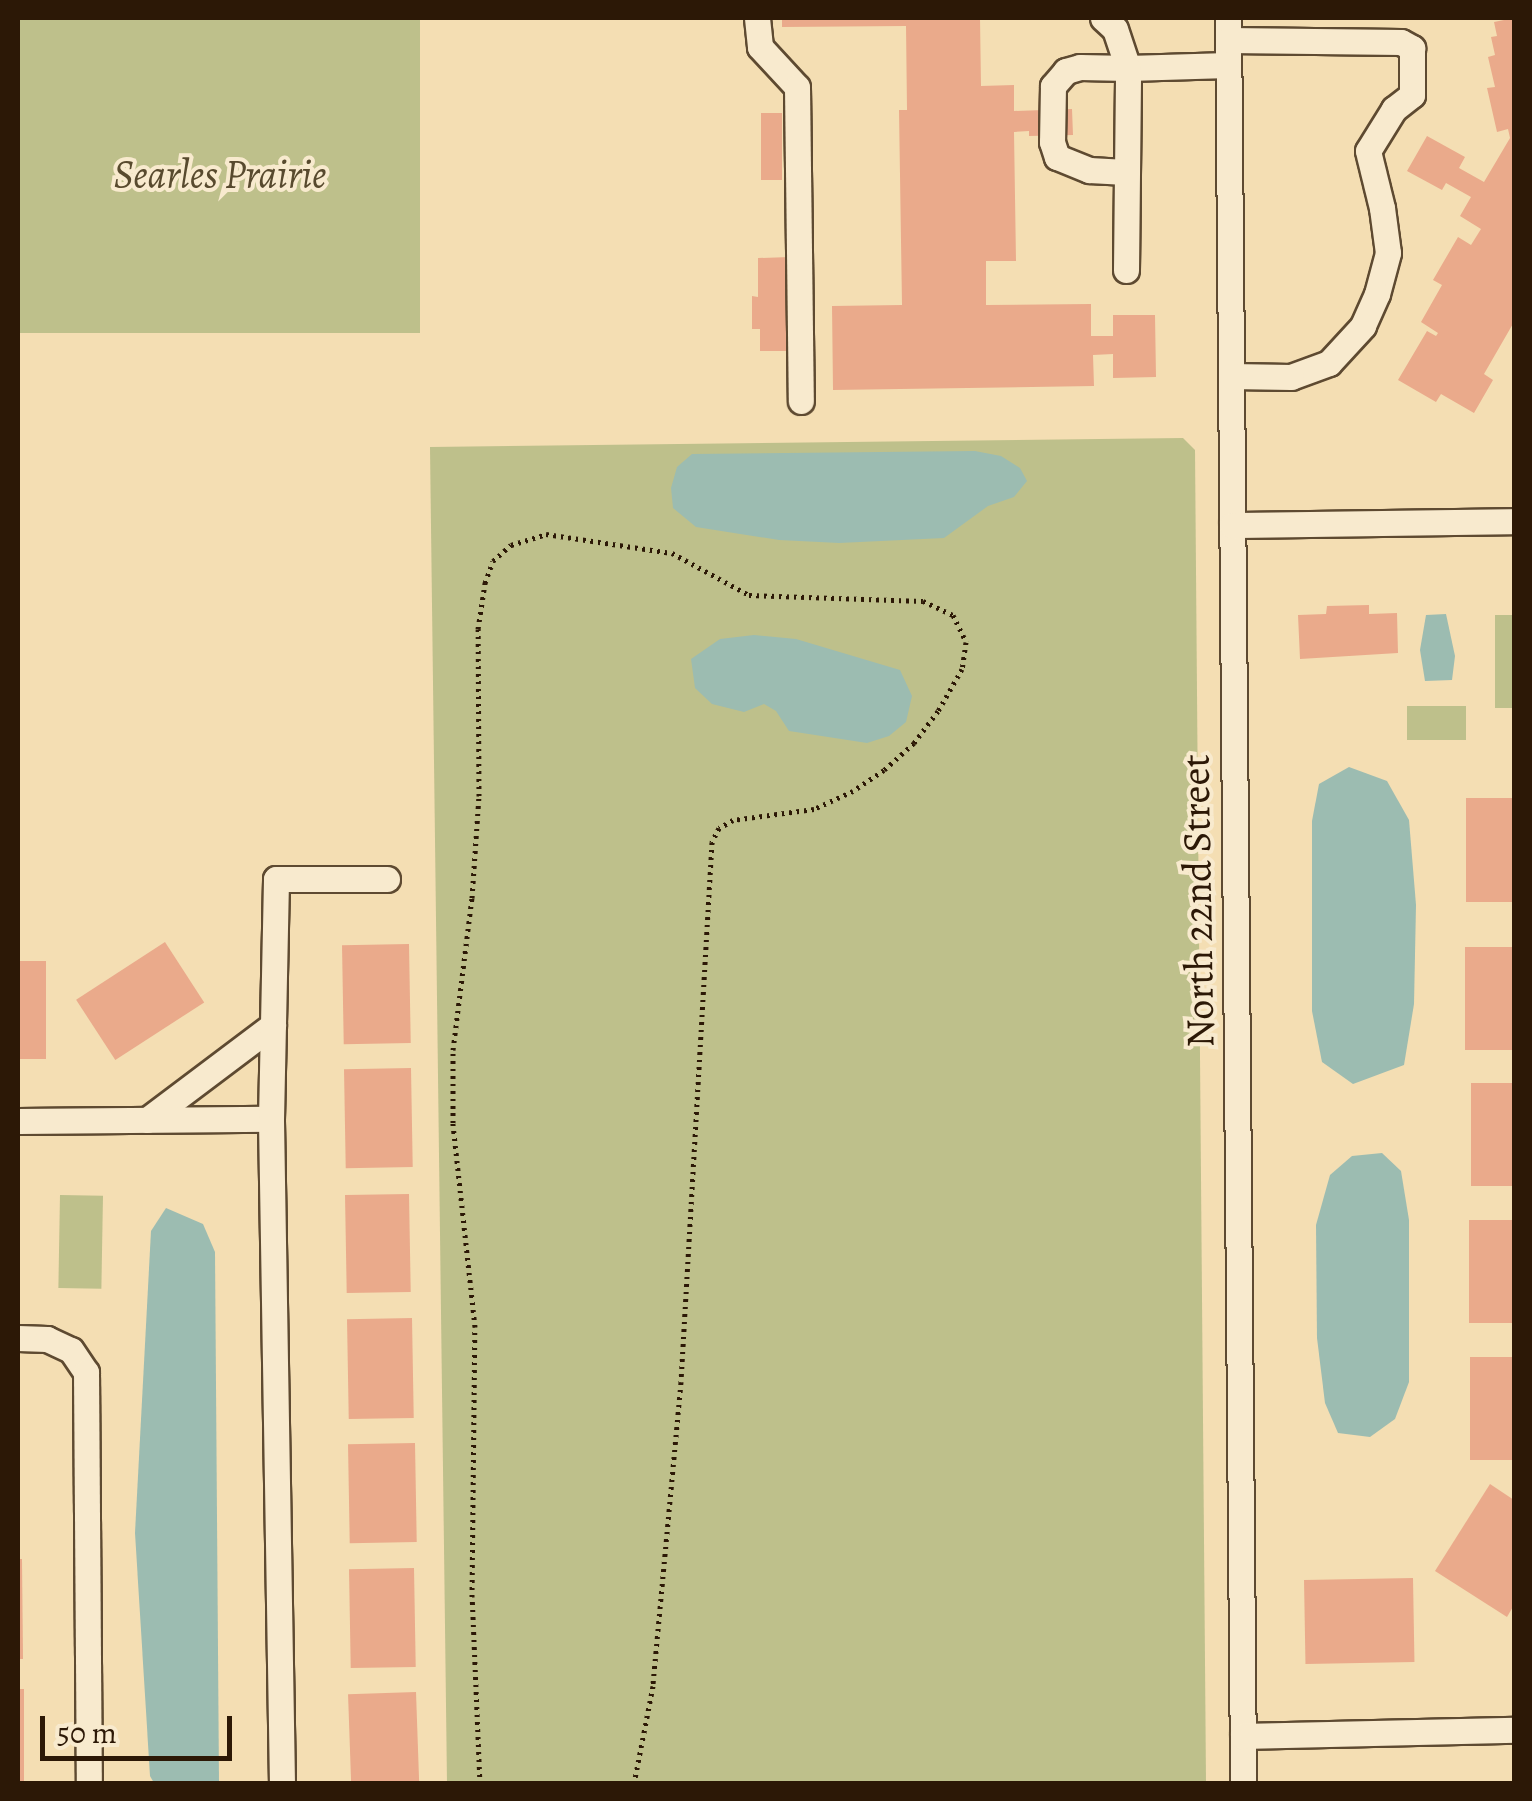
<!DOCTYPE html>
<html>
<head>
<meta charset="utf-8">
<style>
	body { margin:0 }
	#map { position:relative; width:1532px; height:1801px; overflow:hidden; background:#f4deb3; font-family:Alegreya,serif }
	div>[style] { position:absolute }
	.green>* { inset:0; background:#bec08b; transform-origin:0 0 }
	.water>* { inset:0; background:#9cbcb1 }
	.building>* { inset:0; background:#eaaa8b; transform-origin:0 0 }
	.path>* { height:5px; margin-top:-2.5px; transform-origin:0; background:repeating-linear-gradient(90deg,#2c1806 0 2.5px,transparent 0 7.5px) }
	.roads { filter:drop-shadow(2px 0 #5e4a31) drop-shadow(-2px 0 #5e4a31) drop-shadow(0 2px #5e4a31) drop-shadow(0 -2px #5e4a31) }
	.minor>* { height:25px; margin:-12.5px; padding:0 12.5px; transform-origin:12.5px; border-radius:12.5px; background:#f8eace }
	span { translate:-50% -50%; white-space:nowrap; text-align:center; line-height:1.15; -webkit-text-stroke:8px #f8eace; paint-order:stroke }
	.park-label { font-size:40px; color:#584a2e; font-style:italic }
	.street-label { font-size:40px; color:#2c1806 }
	.frame { position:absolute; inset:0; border:20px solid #2c1806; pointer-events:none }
	.scale { position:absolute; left:40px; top:1716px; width:192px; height:45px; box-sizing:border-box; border:5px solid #2c1806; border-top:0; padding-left:12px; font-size:30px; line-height:35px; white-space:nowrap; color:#2c1806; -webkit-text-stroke:8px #f8eace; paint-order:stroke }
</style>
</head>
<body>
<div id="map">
	<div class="green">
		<div style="left:18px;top:18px;width:402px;height:315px"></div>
		<div style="clip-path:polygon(1183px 438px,1195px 450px,1206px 1783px,447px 1783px,430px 447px)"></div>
		<div style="left:1495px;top:615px;width:19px;height:93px"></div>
		<div style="left:1407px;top:706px;width:59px;height:34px"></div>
		<div style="left:60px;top:1195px;width:43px;height:93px;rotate:1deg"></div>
	</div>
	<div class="water">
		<div style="clip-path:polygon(975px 451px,1001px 456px,1020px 468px,1027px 481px,1014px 497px,988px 506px,944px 538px,839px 543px,779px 540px,696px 527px,673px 508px,671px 488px,677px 467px,692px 454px)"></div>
		<div style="clip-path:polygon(1446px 614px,1455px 656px,1452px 680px,1425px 681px,1420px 650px,1426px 615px)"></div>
		<div style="clip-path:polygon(754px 635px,796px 639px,900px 670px,912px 696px,906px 722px,889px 736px,867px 743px,789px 731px,776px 711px,764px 704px,744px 712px,712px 704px,695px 688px,691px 659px,720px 639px)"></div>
		<div style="clip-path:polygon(1349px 767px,1387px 781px,1409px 820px,1416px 905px,1414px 1004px,1404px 1065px,1353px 1084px,1322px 1062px,1312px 1011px,1312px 821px,1319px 784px)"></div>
		<div style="clip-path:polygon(1382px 1153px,1401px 1171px,1409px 1220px,1409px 1382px,1395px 1419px,1370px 1437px,1338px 1433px,1325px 1403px,1317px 1338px,1316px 1225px,1330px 1175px,1352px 1156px)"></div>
		<div style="clip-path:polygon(166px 1208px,203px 1224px,215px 1252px,219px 1783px,154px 1783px,150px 1776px,135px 1533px,151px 1231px)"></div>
	</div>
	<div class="building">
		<div style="clip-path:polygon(782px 18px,980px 18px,981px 86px,1014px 85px,1014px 111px,1072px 109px,1073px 135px,1029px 136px,1029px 131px,1014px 132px,1016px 261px,986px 261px,986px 305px,1091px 304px,1091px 336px,1113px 336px,1113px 315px,1155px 315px,1156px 377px,1113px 378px,1113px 354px,1093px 355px,1094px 386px,833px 390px,832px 306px,902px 305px,899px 110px,907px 110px,906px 26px,782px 27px)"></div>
		<div style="clip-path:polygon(1514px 18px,1514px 322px,1484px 374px,1493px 380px,1474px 413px,1441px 394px,1436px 402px,1398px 380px,1427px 331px,1436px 336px,1438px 333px,1421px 322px,1442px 285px,1433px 280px,1458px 237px,1471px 245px,1481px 229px,1460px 216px,1471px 197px,1446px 183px,1442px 190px,1407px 171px,1427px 136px,1465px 157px,1459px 168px,1484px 182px,1510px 138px,1508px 129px,1497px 132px,1487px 88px,1495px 87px,1488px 57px,1495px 55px,1491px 37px,1497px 36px,1494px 22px)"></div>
		<div style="left:761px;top:113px;width:21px;height:67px"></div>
		<div style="clip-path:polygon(790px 257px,791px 351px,760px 351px,760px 329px,752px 329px,752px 296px,758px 297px,758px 258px)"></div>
		<div style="clip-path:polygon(1369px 605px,1369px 614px,1397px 613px,1398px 653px,1300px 659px,1298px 615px,1326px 614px,1327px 606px)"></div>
		<div style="left:1466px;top:798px;width:48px;height:104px"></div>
		<div style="left:165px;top:942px;width:72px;height:106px;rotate:57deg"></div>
		<div style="left:409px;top:944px;width:99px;height:67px;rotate:89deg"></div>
		<div style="left:1514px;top:947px;width:103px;height:49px;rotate:90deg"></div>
		<div style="left:18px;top:961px;width:28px;height:98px"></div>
		<div style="left:411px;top:1068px;width:99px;height:67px;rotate:89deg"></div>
		<div style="left:1514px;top:1083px;width:103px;height:43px;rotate:90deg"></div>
		<div style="left:409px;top:1194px;width:98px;height:64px;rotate:89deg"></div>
		<div style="left:1469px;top:1220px;width:45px;height:103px"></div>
		<div style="left:412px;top:1318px;width:100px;height:65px;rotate:89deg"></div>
		<div style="left:1514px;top:1357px;width:103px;height:44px;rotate:90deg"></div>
		<div style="left:415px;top:1443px;width:99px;height:67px;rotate:89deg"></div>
		<div style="clip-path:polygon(1490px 1484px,1514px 1500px,1514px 1605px,1507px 1617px,1435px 1571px)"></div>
		<div style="clip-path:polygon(18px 1559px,22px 1559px,23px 1659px,18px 1659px)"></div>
		<div style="left:414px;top:1568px;width:99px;height:65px;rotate:89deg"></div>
		<div style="left:1413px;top:1578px;width:84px;height:109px;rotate:89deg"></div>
		<div style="left:18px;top:1689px;width:6px;height:95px"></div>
		<div style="left:416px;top:1692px;width:92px;height:68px;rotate:88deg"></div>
	</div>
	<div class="path">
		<div style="left:480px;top:1784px;width:187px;rotate:-92.4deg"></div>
		<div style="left:472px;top:1597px;width:270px;rotate:-89.4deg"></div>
		<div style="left:475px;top:1327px;width:205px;rotate:-96.2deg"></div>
		<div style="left:453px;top:1123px;width:73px;rotate:-90deg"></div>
		<div style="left:453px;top:1050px;width:153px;rotate:-82.9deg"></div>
		<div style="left:472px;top:898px;width:102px;rotate:-86.1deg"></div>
		<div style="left:479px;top:796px;width:167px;rotate:-90.3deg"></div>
		<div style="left:478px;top:629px;width:47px;rotate:-81.3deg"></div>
		<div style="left:485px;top:583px;width:23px;rotate:-70deg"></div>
		<div style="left:493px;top:561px;width:24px;rotate:-42deg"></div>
		<div style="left:511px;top:545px;width:37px;rotate:-17deg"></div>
		<div style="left:546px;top:534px;width:127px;rotate:8.6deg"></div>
		<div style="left:672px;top:553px;width:88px;rotate:28.6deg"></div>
		<div style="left:749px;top:595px;width:174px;rotate:2deg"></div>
		<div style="left:923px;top:601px;width:33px;rotate:25deg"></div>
		<div style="left:953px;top:615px;width:30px;rotate:64deg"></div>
		<div style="left:966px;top:642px;width:27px;rotate:98deg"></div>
		<div style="left:962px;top:669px;width:48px;rotate:119.7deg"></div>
		<div style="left:938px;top:711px;width:40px;rotate:127deg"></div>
		<div style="left:914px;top:743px;width:40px;rotate:138deg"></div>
		<div style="left:884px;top:770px;width:37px;rotate:146deg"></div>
		<div style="left:853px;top:791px;width:43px;rotate:155.2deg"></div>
		<div style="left:814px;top:809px;width:82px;rotate:172.3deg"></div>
		<div style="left:733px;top:820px;width:16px;rotate:150deg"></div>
		<div style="left:719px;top:828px;width:16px;rotate:117deg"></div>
		<div style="left:712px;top:842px;width:541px;rotate:93.29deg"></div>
		<div style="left:681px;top:1382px;width:305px;rotate:95.3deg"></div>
		<div style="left:653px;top:1686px;width:100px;rotate:101deg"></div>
	</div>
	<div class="roads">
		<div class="minor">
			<div style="left:757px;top:18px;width:29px;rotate:84deg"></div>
			<div style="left:760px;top:47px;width:54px;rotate:47.2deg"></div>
			<div style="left:797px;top:87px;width:314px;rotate:89.3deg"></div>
			<div style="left:1103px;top:18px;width:16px;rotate:43deg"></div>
			<div style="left:1115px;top:29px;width:41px;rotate:71.6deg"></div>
			<div style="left:1128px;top:68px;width:100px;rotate:-1.7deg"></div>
			<div style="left:1228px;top:18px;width:1766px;rotate:89.51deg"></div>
			<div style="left:1228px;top:40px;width:173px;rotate:0.7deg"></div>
			<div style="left:1401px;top:42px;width:13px;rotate:29deg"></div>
			<div style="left:1412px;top:48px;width:47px;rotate:90deg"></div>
			<div style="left:1412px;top:95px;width:23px;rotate:142deg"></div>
			<div style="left:1394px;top:109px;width:49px;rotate:121.8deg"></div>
			<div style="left:1368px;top:151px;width:59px;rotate:76.2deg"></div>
			<div style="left:1382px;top:208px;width:45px;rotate:82.4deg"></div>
			<div style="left:1388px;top:253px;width:42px;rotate:105deg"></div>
			<div style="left:1377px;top:294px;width:35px;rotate:114deg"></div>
			<div style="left:1363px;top:326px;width:50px;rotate:132.6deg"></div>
			<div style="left:1329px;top:363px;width:40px;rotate:159.8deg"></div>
			<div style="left:1291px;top:377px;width:60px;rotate:-179deg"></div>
			<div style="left:1126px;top:270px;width:202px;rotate:-89.4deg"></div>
			<div style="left:1128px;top:68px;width:48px;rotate:-178.8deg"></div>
			<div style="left:1080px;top:67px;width:15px;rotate:164deg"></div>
			<div style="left:1066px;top:71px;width:20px;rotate:131deg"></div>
			<div style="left:1053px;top:86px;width:56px;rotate:91deg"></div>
			<div style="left:1052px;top:142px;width:16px;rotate:72deg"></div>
			<div style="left:1057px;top:157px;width:35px;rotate:22deg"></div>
			<div style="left:1089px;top:170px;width:37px;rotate:3deg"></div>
			<div style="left:1232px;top:525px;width:282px;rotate:-0.8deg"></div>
			<div style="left:147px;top:1120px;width:158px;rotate:-37deg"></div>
			<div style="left:18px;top:1121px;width:253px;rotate:-0.5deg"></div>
			<div style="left:18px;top:1338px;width:29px;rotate:2deg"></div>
			<div style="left:47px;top:1339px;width:26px;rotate:25deg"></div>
			<div style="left:71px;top:1350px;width:27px;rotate:56deg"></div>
			<div style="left:86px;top:1372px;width:412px;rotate:89.6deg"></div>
			<div style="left:1243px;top:1736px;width:271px;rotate:-1.3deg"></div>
			<div style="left:282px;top:1784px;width:665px;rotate:-90.95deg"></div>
			<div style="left:271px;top:1119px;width:240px;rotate:-88.8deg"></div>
			<div style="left:276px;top:879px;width:111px"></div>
		</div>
	</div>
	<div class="park-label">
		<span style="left:220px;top:175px">Searles Prairie</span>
	</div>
	<div class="street-label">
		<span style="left:1198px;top:901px;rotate:-91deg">North 22nd Street</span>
	</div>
	<div class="frame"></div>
	<div class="scale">50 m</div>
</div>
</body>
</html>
